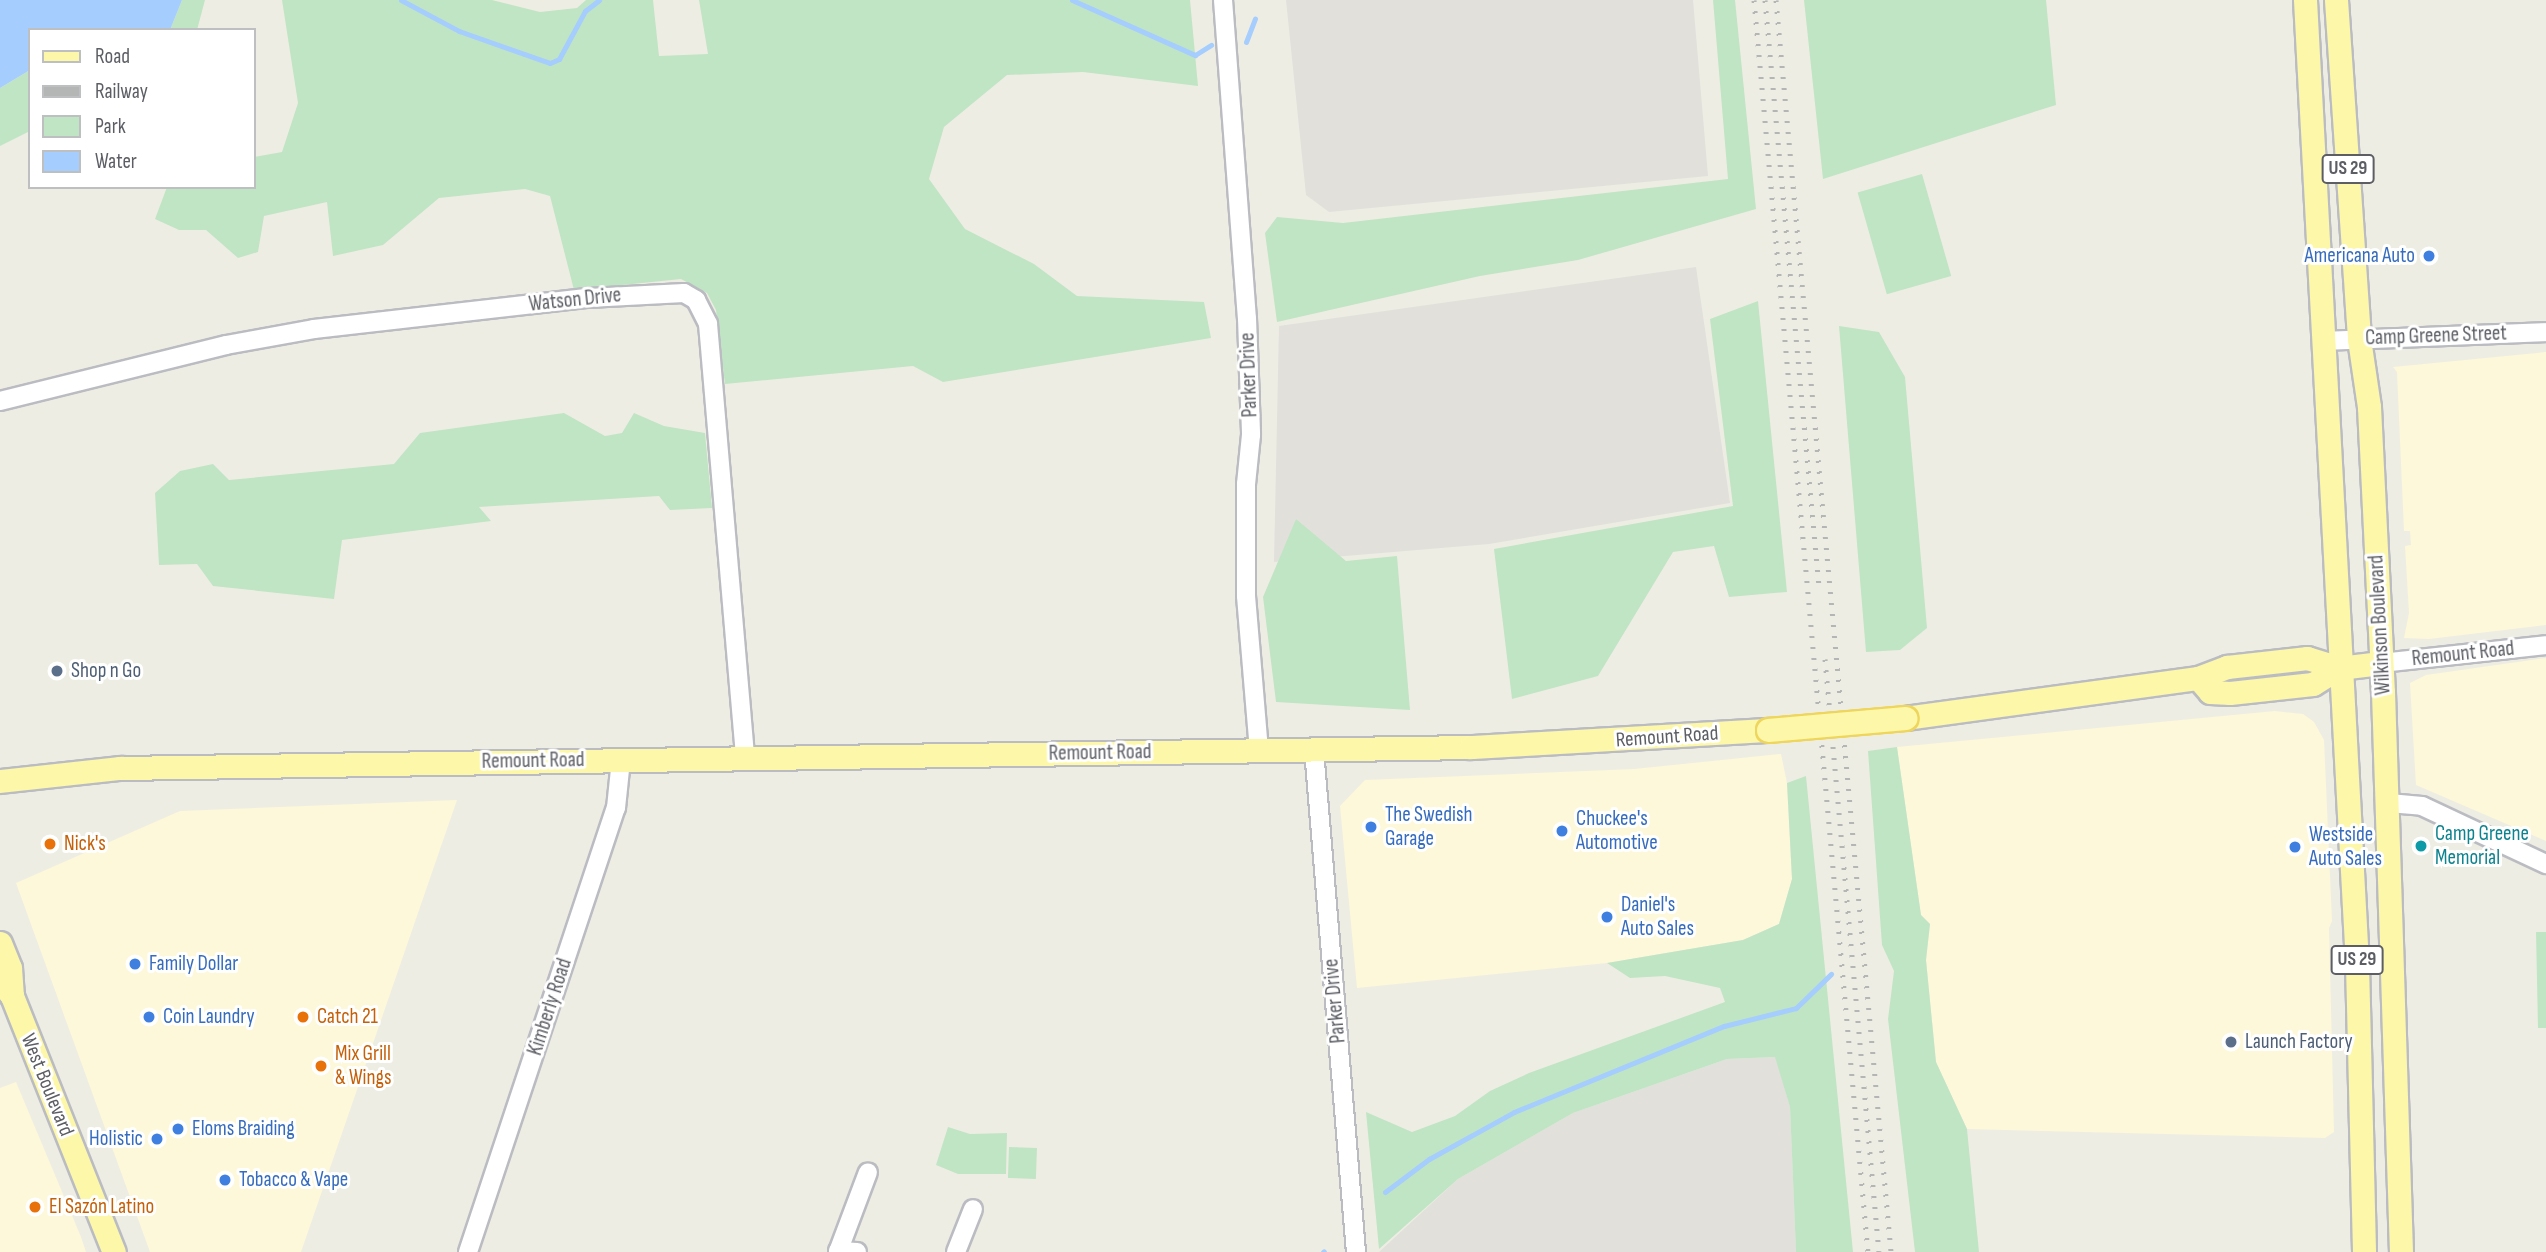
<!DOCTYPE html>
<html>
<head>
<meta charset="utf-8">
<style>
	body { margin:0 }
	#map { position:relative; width:2546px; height:1252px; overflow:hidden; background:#eeede3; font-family:"Sofia Sans Condensed",sans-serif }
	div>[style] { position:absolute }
	.commercial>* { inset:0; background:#fdf8d9 }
	.industrial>* { inset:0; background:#e1e0db }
	.green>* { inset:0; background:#c0e5c4; transform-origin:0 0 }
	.water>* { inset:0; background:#a5cdfd }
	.stream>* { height:5px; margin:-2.5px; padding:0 2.5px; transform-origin:2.5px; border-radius:2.5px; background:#a5cdfd }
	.roads { filter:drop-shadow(2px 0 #bbbcc2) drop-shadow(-2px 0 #bbbcc2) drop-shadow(0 2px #bbbcc2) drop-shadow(0 -2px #bbbcc2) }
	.minor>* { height:18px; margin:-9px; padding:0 9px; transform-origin:9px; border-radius:9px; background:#fff }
	.major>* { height:23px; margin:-11.5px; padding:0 11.5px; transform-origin:11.5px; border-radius:11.5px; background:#fdf8a9 }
	.rail>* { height:5px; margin-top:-2.5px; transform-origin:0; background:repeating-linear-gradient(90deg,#b4b5b5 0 2px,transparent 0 11px) }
	.bridges { filter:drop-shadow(2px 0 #eed55d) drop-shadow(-2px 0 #eed55d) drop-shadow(0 2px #eed55d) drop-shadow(0 -2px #eed55d) }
	.major-bridge>* { height:23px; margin:-11.5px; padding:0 11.5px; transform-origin:11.5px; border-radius:11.5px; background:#fdf8a9 }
	.dots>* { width:19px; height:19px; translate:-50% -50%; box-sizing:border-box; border:4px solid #fff; border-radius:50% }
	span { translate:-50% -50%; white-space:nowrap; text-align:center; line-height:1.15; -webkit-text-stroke:6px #fff; paint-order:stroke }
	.shield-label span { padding:2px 5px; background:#fff; border:2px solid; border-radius:5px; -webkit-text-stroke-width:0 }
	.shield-label { font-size:19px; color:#5c5e64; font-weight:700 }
	.shop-label { font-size:21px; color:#366cbe }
	.right { translate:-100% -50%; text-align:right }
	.left { translate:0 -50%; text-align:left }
	.street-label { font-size:21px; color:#5c5e64 }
	.service-label { font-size:21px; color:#4e5e75 }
	.culture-label { font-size:21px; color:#0d838f }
	.food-label { font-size:21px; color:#c56008 }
	.legend { position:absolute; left:28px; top:28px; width:228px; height:161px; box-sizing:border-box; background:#fff; border:2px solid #bebfc1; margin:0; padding:9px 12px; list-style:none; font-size:21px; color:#5c5e64 }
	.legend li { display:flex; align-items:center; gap:14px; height:35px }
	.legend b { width:35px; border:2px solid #bebfc1 }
</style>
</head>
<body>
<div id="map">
	<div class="commercial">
		<div style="clip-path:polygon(2546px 352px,2546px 625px,2429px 639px,2404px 638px,2409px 613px,2405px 546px,2411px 545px,2410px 531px,2404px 531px,2397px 372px,2393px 367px)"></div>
		<div style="clip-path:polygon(2546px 658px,2546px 841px,2416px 785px,2410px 683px,2426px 675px)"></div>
		<div style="clip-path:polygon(2275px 711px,2303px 714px,2314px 722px,2324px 740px,2332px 921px,2329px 928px,2334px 1132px,2325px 1138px,1967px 1129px,1936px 1062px,1926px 960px,1930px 924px,1921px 915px,1897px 747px)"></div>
		<div style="clip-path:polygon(1781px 754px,1787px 783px,1792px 879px,1779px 924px,1743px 940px,1607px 963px,1357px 988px,1340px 806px,1365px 780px,1634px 769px)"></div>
		<div style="clip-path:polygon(457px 800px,301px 1252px,150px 1252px,16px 883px,180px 811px)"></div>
		<div style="clip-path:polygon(16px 1082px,81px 1237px,86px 1252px,0 1252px,0 1088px)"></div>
	</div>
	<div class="industrial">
		<div style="clip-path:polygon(1286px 0,1693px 0,1708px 176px,1329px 212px,1306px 195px)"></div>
		<div style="clip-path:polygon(1696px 267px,1730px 503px,1489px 544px,1274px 562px,1279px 326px)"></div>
		<div style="clip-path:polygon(1776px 1057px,1790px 1107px,1796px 1252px,1379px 1252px,1458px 1179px,1573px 1113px,1727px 1059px)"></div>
	</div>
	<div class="green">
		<div style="clip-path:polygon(182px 0,205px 0,197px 30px,170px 30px)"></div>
		<div style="clip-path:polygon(282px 0,492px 0,540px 12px,577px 8px,586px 0,653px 0,659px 56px,708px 54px,699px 0,1190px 0,1198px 86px,1083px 72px,1007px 75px,944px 127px,929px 179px,965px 229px,1034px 264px,1077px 296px,1204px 302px,1211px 338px,943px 382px,913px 366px,725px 384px,716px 310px,707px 293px,681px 279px,574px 290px,550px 196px,525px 189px,439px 198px,383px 245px,333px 256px,327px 202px,264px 216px,258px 252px,238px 258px,206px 230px,179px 230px,155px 219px,167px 187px,254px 187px,254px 157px,282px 152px,298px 103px)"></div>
		<div style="clip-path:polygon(1713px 0,1735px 0,1756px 209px,1578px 260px,1480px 276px,1277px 322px,1265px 233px,1277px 217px,1343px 223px,1728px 179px)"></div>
		<div style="clip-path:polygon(1804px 0,2046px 0,2056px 105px,1823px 179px)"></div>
		<div style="clip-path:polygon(30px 70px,30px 131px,0 146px,0 88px)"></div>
		<div style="left:1922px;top:174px;width:106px;height:67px;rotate:74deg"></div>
		<div style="clip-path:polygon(1758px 301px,1787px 592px,1729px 597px,1714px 546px,1673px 552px,1598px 676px,1512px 699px,1494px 549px,1733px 506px,1710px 319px)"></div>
		<div style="clip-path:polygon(1839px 326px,1879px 332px,1905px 377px,1927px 628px,1900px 650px,1866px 652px)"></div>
		<div style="clip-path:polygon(564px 413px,605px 436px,622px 433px,634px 413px,664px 426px,705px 433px,712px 508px,670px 510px,659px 496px,479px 507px,491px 521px,342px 540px,334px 599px,213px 586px,197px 564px,159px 565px,155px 493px,180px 471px,213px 464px,229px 480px,394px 464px,420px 433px)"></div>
		<div style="clip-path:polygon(1296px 519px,1346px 561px,1397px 556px,1410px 710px,1276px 702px,1263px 597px)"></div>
		<div style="clip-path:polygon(1897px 747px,1921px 915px,1930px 924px,1926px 960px,1936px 1062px,1967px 1129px,1979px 1252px,1915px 1252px,1888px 1019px,1894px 971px,1882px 945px,1868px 751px)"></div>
		<div style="clip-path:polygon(1806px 776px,1853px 1252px,1796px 1252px,1790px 1107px,1775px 1057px,1727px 1059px,1573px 1113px,1458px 1179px,1379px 1249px,1366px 1112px,1412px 1132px,1455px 1116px,1490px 1091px,1529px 1073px,1725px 1002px,1720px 988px,1665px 976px,1630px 978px,1607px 963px,1743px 940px,1779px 924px,1792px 879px,1787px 783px)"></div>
		<div style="clip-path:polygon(2536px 932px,2546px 932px,2546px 1028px,2538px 1028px)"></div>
		<div style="clip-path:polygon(948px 1127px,970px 1134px,1007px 1133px,1006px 1174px,958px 1174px,936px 1165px)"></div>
		<div style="left:1009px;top:1147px;width:28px;height:31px;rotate:2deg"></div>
	</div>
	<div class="water">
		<div style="clip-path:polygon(0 0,182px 0,170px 30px,30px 30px,30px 70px,0 88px)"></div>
	</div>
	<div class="stream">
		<div style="left:401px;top:0;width:66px;rotate:28.1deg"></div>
		<div style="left:459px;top:31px;width:96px;rotate:19.4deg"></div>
		<div style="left:550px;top:63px;width:10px;rotate:-24deg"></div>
		<div style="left:559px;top:59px;width:55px;rotate:-61.6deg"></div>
		<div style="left:585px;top:11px;width:18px;rotate:-38deg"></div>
		<div style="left:1072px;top:0;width:135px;rotate:24.1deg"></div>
		<div style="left:1195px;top:55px;width:19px;rotate:-32deg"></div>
		<div style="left:1246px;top:42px;width:25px;rotate:-69deg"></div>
		<div style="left:1385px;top:1192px;width:55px;rotate:-36.9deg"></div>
		<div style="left:1429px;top:1159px;width:97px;rotate:-28.9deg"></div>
		<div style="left:1514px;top:1112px;width:227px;rotate:-22.3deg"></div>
		<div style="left:1724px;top:1026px;width:74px;rotate:-14deg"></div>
		<div style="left:1796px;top:1008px;width:49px;rotate:-44.2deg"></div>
		<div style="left:1323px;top:1252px;width:1px;rotate:-45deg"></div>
	</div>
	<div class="roads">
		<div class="minor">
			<div style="left:1223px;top:0;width:319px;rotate:85.7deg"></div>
			<div style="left:1247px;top:318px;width:117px;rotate:88deg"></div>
			<div style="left:1251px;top:435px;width:49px;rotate:95.8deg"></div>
			<div style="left:1246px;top:484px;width:112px;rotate:90deg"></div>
			<div style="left:1246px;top:596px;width:155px;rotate:85.2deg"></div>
			<div style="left:2325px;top:341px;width:221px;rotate:-2.3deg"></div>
			<div style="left:0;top:401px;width:233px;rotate:-13.9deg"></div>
			<div style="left:226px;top:345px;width:89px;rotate:-10.3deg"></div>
			<div style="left:314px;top:329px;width:276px;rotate:-6.5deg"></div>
			<div style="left:588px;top:298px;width:96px;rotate:-3deg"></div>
			<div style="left:684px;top:293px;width:14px;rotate:30deg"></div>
			<div style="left:696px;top:300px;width:27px;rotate:63deg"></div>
			<div style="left:708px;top:324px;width:436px;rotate:85.1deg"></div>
			<div style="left:2381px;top:663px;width:166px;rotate:-6.2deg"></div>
			<div style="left:1314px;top:750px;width:504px;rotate:85.22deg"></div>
			<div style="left:2389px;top:803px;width:33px;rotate:5deg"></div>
			<div style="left:2422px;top:806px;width:137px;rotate:25.1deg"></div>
			<div style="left:838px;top:1251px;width:19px;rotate:3deg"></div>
			<div style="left:468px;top:1252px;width:468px;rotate:-71.6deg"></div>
			<div style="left:616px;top:808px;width:48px;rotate:-84.1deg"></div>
			<div style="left:838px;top:1252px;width:85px;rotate:-69.4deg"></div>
			<div style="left:956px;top:1252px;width:46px;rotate:-68.4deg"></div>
		</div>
		<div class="major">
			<div style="left:2305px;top:0;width:965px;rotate:86.91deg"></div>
			<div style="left:2357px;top:964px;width:288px;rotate:88.6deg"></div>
			<div style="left:2336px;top:0;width:340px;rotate:86.1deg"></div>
			<div style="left:2359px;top:339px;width:69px;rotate:81.6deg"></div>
			<div style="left:2369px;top:407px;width:285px;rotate:87.2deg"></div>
			<div style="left:2383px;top:692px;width:560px;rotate:88.16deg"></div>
			<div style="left:2198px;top:678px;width:18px;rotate:49deg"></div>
			<div style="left:2210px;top:692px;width:20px;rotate:3deg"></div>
			<div style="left:2230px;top:693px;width:83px;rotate:-6.2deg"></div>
			<div style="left:2313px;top:684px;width:31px;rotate:-32deg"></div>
			<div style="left:1905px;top:718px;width:296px;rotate:-7.8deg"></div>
			<div style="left:2198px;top:678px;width:31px;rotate:-21deg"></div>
			<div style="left:2227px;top:667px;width:81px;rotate:-6.4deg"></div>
			<div style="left:2307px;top:658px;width:34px;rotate:17deg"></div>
			<div style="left:2339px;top:668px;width:42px;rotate:-6.8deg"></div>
			<div style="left:0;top:781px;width:121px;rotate:-6.2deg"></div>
			<div style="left:120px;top:768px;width:1351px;rotate:-0.89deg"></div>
			<div style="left:1471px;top:747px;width:297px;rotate:-3.3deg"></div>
			<div style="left:0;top:943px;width:27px;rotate:68deg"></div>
			<div style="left:10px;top:968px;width:28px;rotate:86deg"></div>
			<div style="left:0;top:981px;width:19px;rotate:51deg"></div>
			<div style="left:12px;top:996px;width:276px;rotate:68.3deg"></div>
		</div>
	</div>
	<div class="rail">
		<div style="left:1754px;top:0;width:1257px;rotate:84.8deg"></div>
		<div style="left:1765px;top:0;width:588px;rotate:84.74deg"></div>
		<div style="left:1776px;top:0;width:1257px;rotate:84.75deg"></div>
		<div style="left:1825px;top:659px;width:595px;rotate:84.8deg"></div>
	</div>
	<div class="bridges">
		<div class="major-bridge">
			<div style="left:1768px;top:730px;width:138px;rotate:-5deg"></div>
		</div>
	</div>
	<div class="dots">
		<div style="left:2429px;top:256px;background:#3f7fe0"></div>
		<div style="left:57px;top:671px;background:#5c6f8a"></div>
		<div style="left:1371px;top:827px;background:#3f7fe0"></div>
		<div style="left:1562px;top:831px;background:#3f7fe0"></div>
		<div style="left:50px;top:844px;background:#e8710a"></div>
		<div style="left:2421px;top:846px;background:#0f9aa8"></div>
		<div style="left:2295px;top:847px;background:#3f7fe0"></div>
		<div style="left:1607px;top:917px;background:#3f7fe0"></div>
		<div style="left:135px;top:964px;background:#3f7fe0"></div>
		<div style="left:149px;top:1017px;background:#3f7fe0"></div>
		<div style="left:303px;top:1017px;background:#e8710a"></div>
		<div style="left:2231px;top:1042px;background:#5c6f8a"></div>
		<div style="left:321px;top:1066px;background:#e8710a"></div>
		<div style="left:178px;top:1129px;background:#3f7fe0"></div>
		<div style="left:157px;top:1139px;background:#3f7fe0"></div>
		<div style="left:225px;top:1180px;background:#3f7fe0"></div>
		<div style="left:35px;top:1207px;background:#e8710a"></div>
	</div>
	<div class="shield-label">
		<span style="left:2348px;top:169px">US 29</span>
		<span style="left:2357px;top:960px">US 29</span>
	</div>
	<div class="shop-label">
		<span class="right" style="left:2415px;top:256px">Americana Auto</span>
		<span class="left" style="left:1385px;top:827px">The Swedish<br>Garage</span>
		<span class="left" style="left:1576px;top:831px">Chuckee's<br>Automotive</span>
		<span class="left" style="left:2309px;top:847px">Westside<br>Auto Sales</span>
		<span class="left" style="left:1621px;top:917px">Daniel's<br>Auto Sales</span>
		<span class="left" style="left:149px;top:964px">Family Dollar</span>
		<span class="left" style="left:163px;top:1017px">Coin Laundry</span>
		<span class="left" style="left:192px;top:1129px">Eloms Braiding</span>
		<span class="right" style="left:143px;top:1139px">Holistic</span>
		<span class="left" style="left:239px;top:1180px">Tobacco &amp; Vape</span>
	</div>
	<div class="street-label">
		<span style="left:575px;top:300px;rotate:-6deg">Watson Drive</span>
		<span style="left:2436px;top:336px;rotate:-2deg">Camp Greene Street</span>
		<span style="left:1249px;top:375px;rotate:-92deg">Parker Drive</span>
		<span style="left:2380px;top:625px;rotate:-93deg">Wilkinson Boulevard</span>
		<span style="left:2463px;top:654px;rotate:-6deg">Remount Road</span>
		<span style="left:1667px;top:737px;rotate:-4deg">Remount Road</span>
		<span style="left:1100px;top:753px;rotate:-1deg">Remount Road</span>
		<span style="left:533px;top:761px;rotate:-1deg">Remount Road</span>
		<span style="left:1335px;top:1001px;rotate:-95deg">Parker Drive</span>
		<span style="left:550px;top:1007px;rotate:-72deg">Kimberly Road</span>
		<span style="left:47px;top:1085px;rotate:68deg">West Boulevard</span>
	</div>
	<div class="service-label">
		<span class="left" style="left:71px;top:671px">Shop n Go</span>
		<span class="left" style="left:2245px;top:1042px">Launch Factory</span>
	</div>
	<div class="culture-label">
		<span class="left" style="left:2435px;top:846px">Camp Greene<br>Memorial</span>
	</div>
	<div class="food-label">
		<span class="left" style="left:64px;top:844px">Nick's</span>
		<span class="left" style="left:317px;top:1017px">Catch 21</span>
		<span class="left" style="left:335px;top:1066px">Mix Grill<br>&amp; Wings</span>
		<span class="left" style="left:49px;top:1207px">El Sazón Latino</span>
	</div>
	<ul class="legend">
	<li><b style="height:9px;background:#fdf8a9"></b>Road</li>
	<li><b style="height:9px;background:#b4b5b5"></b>Railway</li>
	<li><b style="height:19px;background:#c0e5c4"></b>Park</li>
	<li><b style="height:19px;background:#a5cdfd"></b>Water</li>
	</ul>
</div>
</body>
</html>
